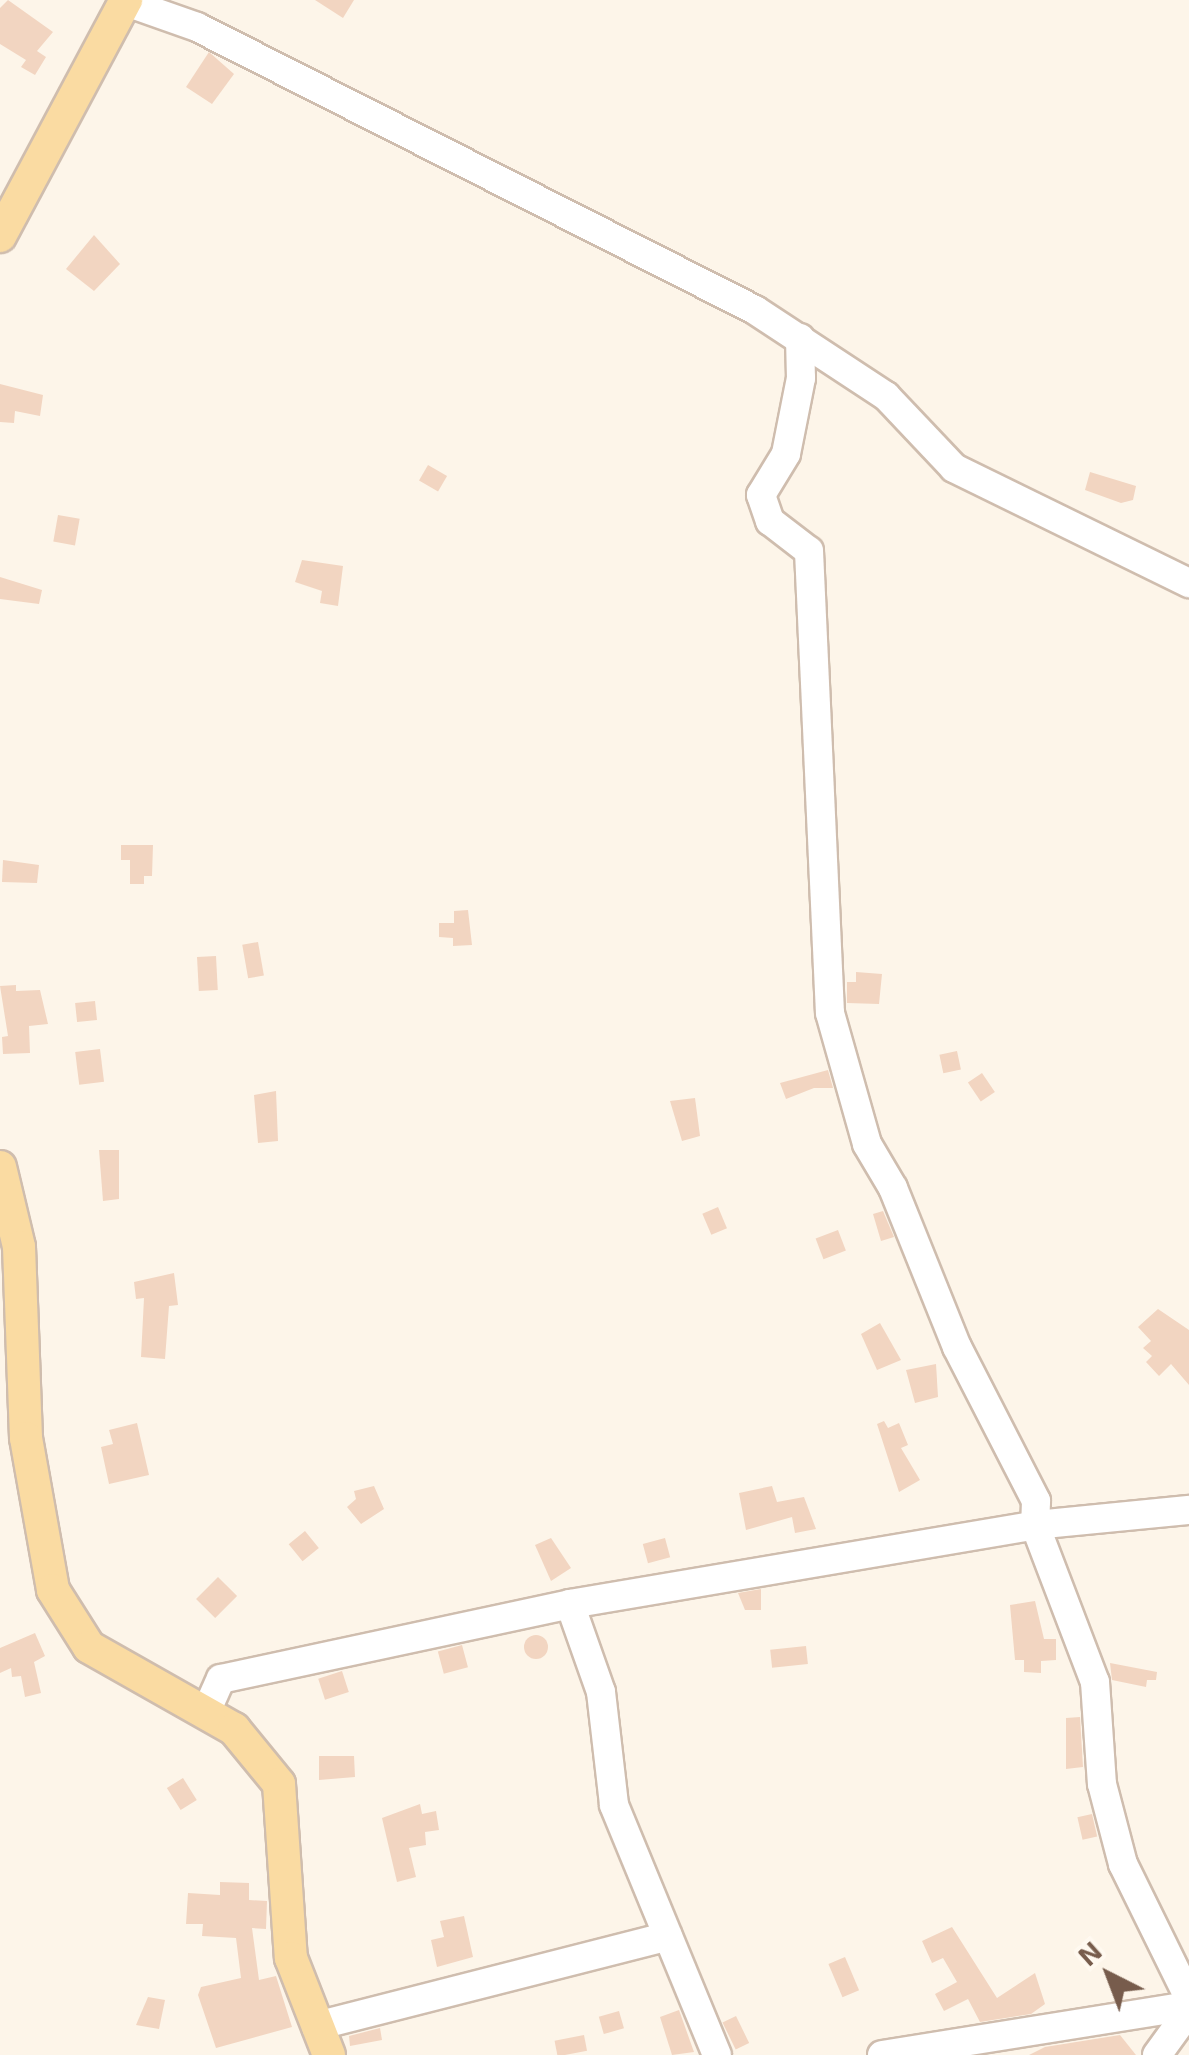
<!DOCTYPE html>
<html>
<head>
<meta charset="utf-8">
<style>
	body { margin:0 }
	#map { position:relative; width:1189px; height:2055px; overflow:hidden; background:#fdf5e9; font-family:"Exo 2",sans-serif }
	div>[style] { position:absolute }
	.building>* { inset:0; background:#f2d5c1; transform-origin:0 0 }
	.round { border-radius:50% }
	.roads { filter:drop-shadow(2px 0 #cfbdae) drop-shadow(-2px 0 #cfbdae) drop-shadow(0 2px #cfbdae) drop-shadow(0 -2px #cfbdae) }
	.minor>* { height:28px; margin:-14px; padding:0 14px; transform-origin:14px; border-radius:14px; background:#fff }
	.major>* { height:32px; margin:-16px; padding:0 16px; transform-origin:16px; border-radius:16px; background:#fadba2 }
	span { translate:-50% -50%; white-space:nowrap; text-align:center; line-height:1.15; -webkit-text-stroke:10px #fff9f0; paint-order:stroke }
	.north { position:absolute; left:1059px; top:1925px; width:100px; height:100px; -webkit-text-stroke:8px #fff9f0; paint-order:stroke; rotate:318deg; font-size:28px; font-weight:700; line-height:40px; text-align:center; color:#775c4c }
	.north::after { content:''; display:block; margin:auto; width:35px; height:45px; background:#775c4c; clip-path:polygon(50% 0,100% 100%,50% 72%,0 100%) }
</style>
</head>
<body>
<div id="map">
	<div class="building">
		<div style="clip-path:polygon(8px 0,53px 32px,37px 51px,46px 57px,35px 75px,21px 67px,26px 60px,0 44px,0 8px)"></div>
		<div style="clip-path:polygon(315px 0,354px 0,343px 18px)"></div>
		<div style="clip-path:polygon(209px 52px,234px 74px,212px 104px,186px 87px)"></div>
		<div style="clip-path:polygon(94px 235px,120px 264px,94px 291px,66px 269px)"></div>
		<div style="clip-path:polygon(0 384px,43px 395px,40px 416px,15px 411px,14px 423px,0 422px)"></div>
		<div style="left:428px;top:465px;width:22px;height:18px;rotate:30deg"></div>
		<div style="clip-path:polygon(1090px 472px,1136px 486px,1133px 500px,1121px 503px,1085px 490px)"></div>
		<div style="left:58px;top:515px;width:22px;height:27px;rotate:10deg"></div>
		<div style="clip-path:polygon(302px 560px,343px 566px,338px 606px,320px 603px,322px 591px,295px 582px)"></div>
		<div style="clip-path:polygon(0 577px,42px 590px,39px 604px,0 599px)"></div>
		<div style="clip-path:polygon(121px 845px,153px 845px,152px 876px,144px 876px,144px 884px,130px 884px,130px 860px,121px 860px)"></div>
		<div style="clip-path:polygon(3px 860px,39px 865px,37px 883px,2px 882px)"></div>
		<div style="clip-path:polygon(468px 910px,472px 945px,453px 946px,453px 938px,439px 937px,439px 923px,454px 923px,454px 911px)"></div>
		<div style="left:258px;top:942px;width:34px;height:16px;rotate:80deg"></div>
		<div style="left:216px;top:956px;width:34px;height:19px;rotate:87deg"></div>
		<div style="clip-path:polygon(856px 972px,882px 974px,879px 1004px,847px 1003px,847px 982px,856px 982px)"></div>
		<div style="clip-path:polygon(16px 985px,16px 991px,40px 990px,48px 1024px,29px 1026px,30px 1053px,3px 1054px,2px 1037px,8px 1036px,0 986px)"></div>
		<div style="left:95px;top:1001px;width:19px;height:20px;rotate:84deg"></div>
		<div style="left:100px;top:1049px;width:33px;height:25px;rotate:83deg"></div>
		<div style="left:957px;top:1051px;width:19px;height:18px;rotate:78deg"></div>
		<div style="clip-path:polygon(828px 1070px,833px 1088px,814px 1088px,786px 1099px,780px 1083px)"></div>
		<div style="left:982px;top:1073px;width:23px;height:17px;rotate:56deg"></div>
		<div style="clip-path:polygon(276px 1091px,278px 1141px,258px 1143px,254px 1095px)"></div>
		<div style="clip-path:polygon(695px 1098px,700px 1136px,682px 1141px,670px 1101px)"></div>
		<div style="clip-path:polygon(99px 1150px,119px 1150px,119px 1199px,103px 1201px)"></div>
		<div style="left:718px;top:1207px;width:23px;height:17px;rotate:67deg"></div>
		<div style="clip-path:polygon(883px 1211px,894px 1237px,881px 1241px,873px 1214px)"></div>
		<div style="left:838px;top:1230px;width:22px;height:24px;rotate:69deg"></div>
		<div style="clip-path:polygon(174px 1273px,178px 1305px,169px 1306px,165px 1359px,141px 1357px,144px 1298px,136px 1299px,134px 1282px)"></div>
		<div style="clip-path:polygon(1158px 1309px,1189px 1330px,1189px 1385px,1171px 1364px,1159px 1376px,1146px 1362px,1152px 1356px,1143px 1348px,1151px 1341px,1138px 1327px)"></div>
		<div style="clip-path:polygon(880px 1323px,901px 1360px,877px 1370px,861px 1334px)"></div>
		<div style="clip-path:polygon(936px 1364px,938px 1397px,915px 1403px,906px 1370px)"></div>
		<div style="clip-path:polygon(884px 1421px,888px 1428px,899px 1423px,908px 1445px,901px 1448px,920px 1480px,899px 1492px,877px 1424px)"></div>
		<div style="clip-path:polygon(137px 1423px,149px 1475px,109px 1484px,101px 1447px,113px 1444px,109px 1430px)"></div>
		<div style="clip-path:polygon(374px 1486px,384px 1509px,361px 1524px,347px 1507px,356px 1499px,354px 1491px)"></div>
		<div style="clip-path:polygon(772px 1486px,777px 1502px,804px 1497px,816px 1529px,795px 1533px,792px 1517px,746px 1530px,739px 1493px)"></div>
		<div style="left:305px;top:1531px;width:22px;height:21px;rotate:51deg"></div>
		<div style="clip-path:polygon(551px 1538px,571px 1568px,551px 1581px,535px 1545px)"></div>
		<div style="left:665px;top:1538px;width:20px;height:23px;rotate:75deg"></div>
		<div style="left:218px;top:1577px;width:27px;height:31px;rotate:45deg"></div>
		<div style="clip-path:polygon(761px 1589px,761px 1610px,745px 1610px,738px 1593px)"></div>
		<div style="clip-path:polygon(1035px 1601px,1044px 1639px,1056px 1639px,1056px 1660px,1041px 1661px,1041px 1673px,1024px 1672px,1024px 1660px,1015px 1660px,1010px 1605px)"></div>
		<div style="clip-path:polygon(35px 1633px,45px 1656px,34px 1662px,41px 1693px,25px 1697px,21px 1676px,12px 1677px,11px 1668px,0 1673px,0 1648px)"></div>
		<div class="round" style="left:524px;top:1635px;width:24px;height:24px"></div>
		<div style="left:462px;top:1645px;width:23px;height:25px;rotate:75deg"></div>
		<div style="left:806px;top:1646px;width:18px;height:36px;rotate:84deg"></div>
		<div style="clip-path:polygon(1110px 1663px,1157px 1672px,1156px 1680px,1147px 1680px,1146px 1687px,1112px 1680px)"></div>
		<div style="left:342px;top:1671px;width:22px;height:25px;rotate:72deg"></div>
		<div style="clip-path:polygon(1080px 1717px,1083px 1767px,1066px 1769px,1066px 1718px)"></div>
		<div style="clip-path:polygon(319px 1756px,354px 1756px,355px 1777px,319px 1780px)"></div>
		<div style="left:183px;top:1778px;width:26px;height:19px;rotate:58deg"></div>
		<div style="clip-path:polygon(420px 1804px,422px 1814px,436px 1811px,439px 1830px,425px 1832px,426px 1845px,409px 1848px,416px 1877px,397px 1882px,382px 1818px)"></div>
		<div style="left:1092px;top:1814px;width:23px;height:15px;rotate:77deg"></div>
		<div style="clip-path:polygon(220px 1882px,249px 1883px,249px 1900px,267px 1901px,266px 1929px,252px 1928px,259px 1980px,276px 1976px,292px 2027px,216px 2048px,198px 1995px,201px 1987px,241px 1978px,236px 1938px,202px 1936px,203px 1924px,186px 1924px,188px 1893px,220px 1895px)"></div>
		<div style="clip-path:polygon(464px 1916px,473px 1957px,437px 1967px,431px 1940px,444px 1937px,440px 1921px)"></div>
		<div style="clip-path:polygon(952px 1927px,997px 1998px,1035px 1973px,1045px 2004px,1031px 2014px,980px 2022px,968px 1999px,944px 2011px,935px 1994px,957px 1982px,943px 1958px,932px 1963px,922px 1941px)"></div>
		<div style="left:845px;top:1957px;width:36px;height:18px;rotate:67deg"></div>
		<div style="clip-path:polygon(148px 1997px,165px 2000px,159px 2029px,136px 2025px)"></div>
		<div style="clip-path:polygon(679px 2010px,694px 2052px,672px 2055px,660px 2017px)"></div>
		<div style="left:619px;top:2011px;width:18px;height:21px;rotate:74deg"></div>
		<div style="left:736px;top:2016px;width:30px;height:15px;rotate:64deg"></div>
		<div style="clip-path:polygon(380px 2028px,382px 2040px,350px 2046px,349px 2036px)"></div>
		<div style="left:584px;top:2035px;width:16px;height:30px;rotate:79deg"></div>
		<div style="clip-path:polygon(1120px 2035px,1136px 2055px,1029px 2055px,1045px 2047px)"></div>
	</div>
	<div class="roads">
		<div class="minor">
			<div style="left:126px;top:2px;width:75px;rotate:19.4deg"></div>
			<div style="left:197px;top:27px;width:626px;rotate:26.89deg"></div>
			<div style="left:755px;top:310px;width:157px;rotate:33.3deg"></div>
			<div style="left:886px;top:396px;width:99px;rotate:46.6deg"></div>
			<div style="left:954px;top:468px;width:262px;rotate:26.1deg"></div>
			<div style="left:800px;top:338px;width:40px;rotate:88.6deg"></div>
			<div style="left:801px;top:378px;width:77px;rotate:101.2deg"></div>
			<div style="left:786px;top:454px;width:48px;rotate:121.4deg"></div>
			<div style="left:761px;top:495px;width:28px;rotate:71deg"></div>
			<div style="left:770px;top:521px;width:49px;rotate:37.6deg"></div>
			<div style="left:809px;top:551px;width:462px;rotate:87.4deg"></div>
			<div style="left:830px;top:1013px;width:136px;rotate:74.2deg"></div>
			<div style="left:867px;top:1144px;width:51px;rotate:59.4deg"></div>
			<div style="left:893px;top:1188px;width:171px;rotate:68.1deg"></div>
			<div style="left:957px;top:1347px;width:173px;rotate:62.8deg"></div>
			<div style="left:1036px;top:1501px;width:24px;rotate:92deg"></div>
			<div style="left:1035px;top:1525px;width:168px;rotate:69.1deg"></div>
			<div style="left:1095px;top:1682px;width:102px;rotate:86.1deg"></div>
			<div style="left:1102px;top:1784px;width:83px;rotate:75.3deg"></div>
			<div style="left:1123px;top:1864px;width:149px;rotate:63.8deg"></div>
			<div style="left:570px;top:1604px;width:93px;rotate:70.6deg"></div>
			<div style="left:601px;top:1692px;width:114px;rotate:83.4deg"></div>
			<div style="left:614px;top:1805px;width:270px;rotate:67.6deg"></div>
			<div style="left:206px;top:1712px;width:36px;rotate:-66deg"></div>
			<div style="left:221px;top:1679px;width:357px;rotate:-12.1deg"></div>
			<div style="left:570px;top:1604px;width:472px;rotate:-9.6deg"></div>
			<div style="left:1035px;top:1525px;width:155px;rotate:-5.6deg"></div>
			<div style="left:316px;top:2026px;width:363px;rotate:-14.3deg"></div>
			<div style="left:882px;top:2055px;width:311px;rotate:-9.1deg"></div>
			<div style="left:1157px;top:2055px;width:54px;rotate:-54deg"></div>
		</div>
		<div class="major">
			<div style="left:0;top:236px;width:268px;rotate:-61.9deg"></div>
			<div style="left:0;top:1167px;width:82px;rotate:76.6deg"></div>
			<div style="left:19px;top:1247px;width:191px;rotate:87.9deg"></div>
			<div style="left:26px;top:1438px;width:154px;rotate:79.9deg"></div>
			<div style="left:53px;top:1590px;width:67px;rotate:57.7deg"></div>
			<div style="left:89px;top:1647px;width:167px;rotate:29.5deg"></div>
			<div style="left:234px;top:1729px;width:71px;rotate:50.7deg"></div>
			<div style="left:279px;top:1784px;width:174px;rotate:86.1deg"></div>
			<div style="left:291px;top:1958px;width:104px;rotate:68.6deg"></div>
		</div>
	</div>
	<div class="north">N</div>
</div>
</body>
</html>
